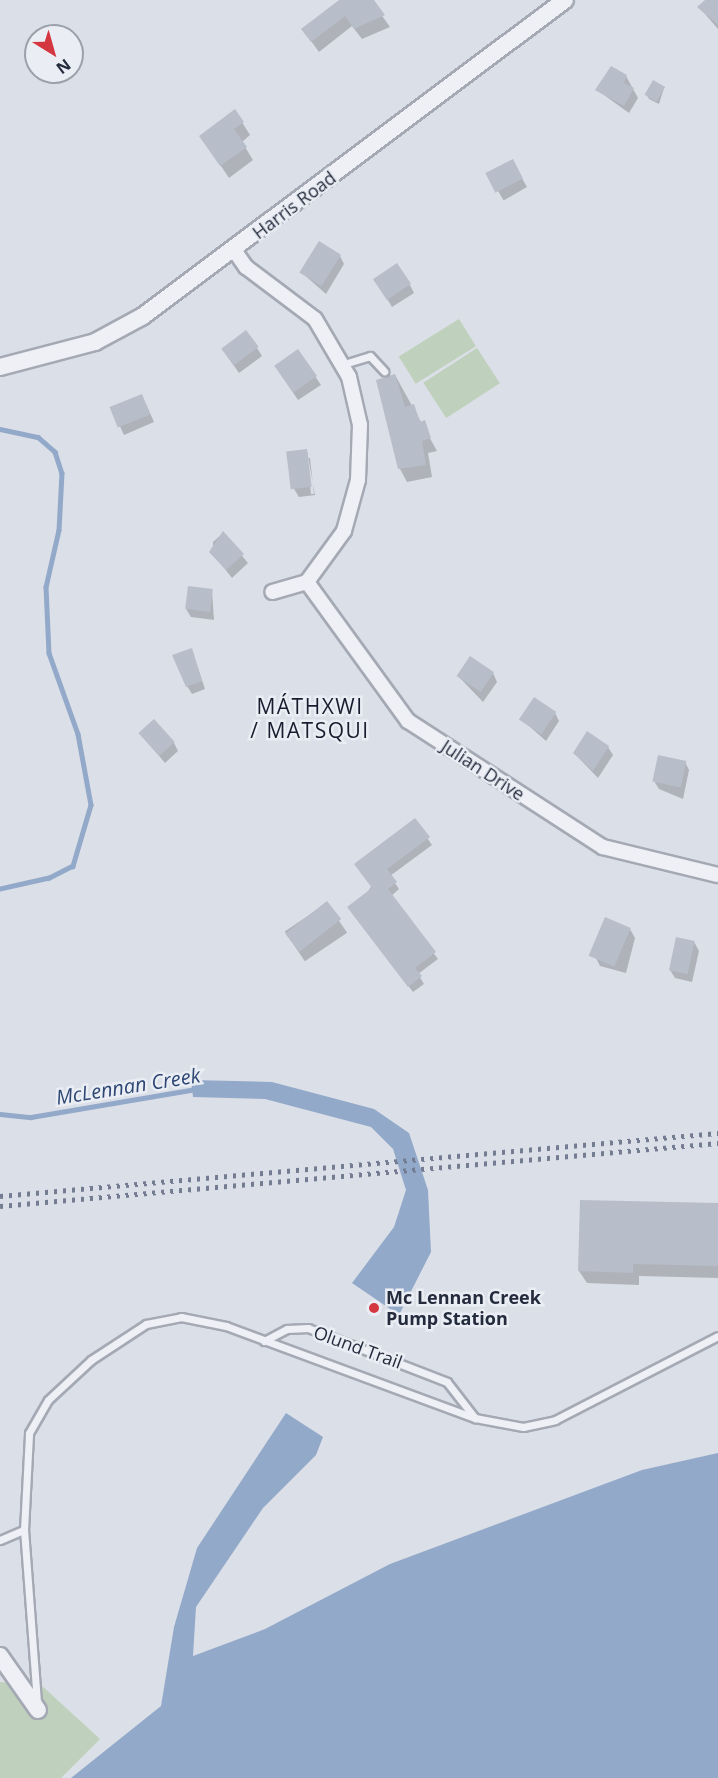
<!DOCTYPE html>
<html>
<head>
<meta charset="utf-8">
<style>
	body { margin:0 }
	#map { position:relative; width:718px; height:1778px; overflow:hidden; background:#dbdfe7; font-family:"Open Sans",sans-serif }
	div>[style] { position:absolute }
	.green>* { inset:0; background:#bfd1bc; transform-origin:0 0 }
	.water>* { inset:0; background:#93a9c9 }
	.shadow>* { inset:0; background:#0003; transform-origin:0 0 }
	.stream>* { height:4.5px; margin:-2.25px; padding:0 2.25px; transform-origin:2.25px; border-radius:2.25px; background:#93a9c9 }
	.building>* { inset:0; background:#b8bdca; transform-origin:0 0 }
	.roads { filter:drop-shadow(2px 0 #a4a9b4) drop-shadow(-2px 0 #a4a9b4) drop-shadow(0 2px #a4a9b4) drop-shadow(0 -2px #a4a9b4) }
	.service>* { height:7px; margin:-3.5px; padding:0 3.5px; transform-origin:3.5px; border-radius:3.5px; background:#eef0f5 }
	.minor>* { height:14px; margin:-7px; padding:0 7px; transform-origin:7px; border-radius:7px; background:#eef0f5 }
	.tertiary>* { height:16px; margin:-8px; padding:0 8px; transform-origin:8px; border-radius:8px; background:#eef0f5 }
	.rail>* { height:4.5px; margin-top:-2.25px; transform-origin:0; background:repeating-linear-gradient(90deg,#747c91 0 3px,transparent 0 9px) }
	.dots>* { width:16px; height:16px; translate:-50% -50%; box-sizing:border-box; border:3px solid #eaeef4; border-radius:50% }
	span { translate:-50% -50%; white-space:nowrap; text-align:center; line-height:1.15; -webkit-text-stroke:5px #eaeef4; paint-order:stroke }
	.street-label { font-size:18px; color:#242b3d }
	.poi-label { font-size:18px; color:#242b3d; font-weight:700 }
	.left { translate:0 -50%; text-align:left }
	.water-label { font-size:20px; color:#2d4673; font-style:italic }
	.quarter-label { font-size:21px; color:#171d2e; letter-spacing:1.5px }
	.north { position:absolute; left:24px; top:24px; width:60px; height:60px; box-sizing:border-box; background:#eaeef4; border:2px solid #9ba0ab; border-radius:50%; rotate:143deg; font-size:16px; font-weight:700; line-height:24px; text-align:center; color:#242b3d }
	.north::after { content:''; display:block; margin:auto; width:21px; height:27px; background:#d53741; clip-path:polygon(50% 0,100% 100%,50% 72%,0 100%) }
</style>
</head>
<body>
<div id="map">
	<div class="green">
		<div style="left:459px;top:319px;width:32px;height:71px;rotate:58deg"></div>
		<div style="left:477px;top:348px;width:42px;height:64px;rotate:57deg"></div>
		<div style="clip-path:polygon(0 1682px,41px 1685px,100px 1739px,61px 1778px,0 1778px)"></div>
	</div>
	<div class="water">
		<div style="clip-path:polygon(191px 1080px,272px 1082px,374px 1109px,409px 1133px,428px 1190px,431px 1252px,399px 1315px,352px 1283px,394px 1227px,406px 1190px,393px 1149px,371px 1127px,265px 1099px,193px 1097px)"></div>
		<div style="clip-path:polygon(286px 1413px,323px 1437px,316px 1455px,263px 1508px,196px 1607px,193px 1656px,265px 1629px,390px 1564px,642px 1470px,718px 1453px,718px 1778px,71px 1778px,161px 1706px,174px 1627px,197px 1548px)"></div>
	</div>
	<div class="shadow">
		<div style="clip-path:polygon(340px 0,371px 0,390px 27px,362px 39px,352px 26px,319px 52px,303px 30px)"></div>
		<div style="clip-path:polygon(707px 0,718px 0,718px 29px,699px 7px)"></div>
		<div style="clip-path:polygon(626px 76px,638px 98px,629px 113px,597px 90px)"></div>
		<div style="clip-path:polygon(664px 88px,659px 104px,649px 99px,647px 95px)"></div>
		<div style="clip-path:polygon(235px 111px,250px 135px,242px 142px,253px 160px,229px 178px,201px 136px)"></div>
		<div style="left:512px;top:161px;width:30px;height:27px;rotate:60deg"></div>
		<div style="clip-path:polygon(340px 256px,344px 264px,326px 294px,301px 272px)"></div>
		<div style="clip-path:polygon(410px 285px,414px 293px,392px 307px,380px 287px)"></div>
		<div style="clip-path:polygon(257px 348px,262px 356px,239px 373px,227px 356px)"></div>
		<div style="clip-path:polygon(298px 351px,321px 385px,298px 400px,280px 373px)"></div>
		<div style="clip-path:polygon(395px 375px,437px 451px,428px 453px,432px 477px,407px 482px,400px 469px,377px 381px)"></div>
		<div style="clip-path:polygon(146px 404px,154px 422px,124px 435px,111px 407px)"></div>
		<div style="clip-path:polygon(evenodd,307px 451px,315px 495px,299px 497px,294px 489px,307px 451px,307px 458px,310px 458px,314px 494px,311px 494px,307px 458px)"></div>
		<div style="clip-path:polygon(223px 533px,248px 563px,232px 578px,213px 554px,213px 542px)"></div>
		<div style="clip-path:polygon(212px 591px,214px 620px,191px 617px,186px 609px)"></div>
		<div style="clip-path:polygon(192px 650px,205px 689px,192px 694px,187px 686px)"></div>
		<div style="clip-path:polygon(493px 673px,497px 682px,483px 702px,458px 676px)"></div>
		<div style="clip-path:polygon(555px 713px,559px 721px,546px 741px,521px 719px)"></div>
		<div style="clip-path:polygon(140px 733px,174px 743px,178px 751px,165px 763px)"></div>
		<div style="clip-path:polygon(608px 747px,613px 755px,598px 778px,574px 753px)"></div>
		<div style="clip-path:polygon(685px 762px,689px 770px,683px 799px,659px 789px,654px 781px)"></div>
		<div style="clip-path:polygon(415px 820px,432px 845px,390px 876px,399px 889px,391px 896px,438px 959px,418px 974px,424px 984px,413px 992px,353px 914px)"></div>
		<div style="left:327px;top:903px;width:36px;height:51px;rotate:56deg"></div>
		<div style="clip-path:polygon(630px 929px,635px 938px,626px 973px,600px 966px,596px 958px)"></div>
		<div style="clip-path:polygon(694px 942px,699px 951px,692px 982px,675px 978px,670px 970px)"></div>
		<div style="clip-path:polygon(718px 1204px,718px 1278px,639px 1276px,639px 1285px,587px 1283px,579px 1271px)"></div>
	</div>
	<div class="stream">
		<div style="left:0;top:429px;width:39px;rotate:12deg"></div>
		<div style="left:38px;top:437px;width:23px;rotate:41deg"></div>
		<div style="left:55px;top:452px;width:22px;rotate:72deg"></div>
		<div style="left:62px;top:473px;width:57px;rotate:93deg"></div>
		<div style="left:59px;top:530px;width:58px;rotate:102.8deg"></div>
		<div style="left:46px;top:587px;width:66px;rotate:87.4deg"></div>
		<div style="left:49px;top:653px;width:86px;rotate:70.3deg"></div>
		<div style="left:78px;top:734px;width:72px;rotate:79.6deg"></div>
		<div style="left:91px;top:805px;width:64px;rotate:106.4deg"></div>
		<div style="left:73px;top:866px;width:27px;rotate:153deg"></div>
		<div style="left:49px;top:878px;width:50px;rotate:167.3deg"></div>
		<div style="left:0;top:1114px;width:31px;rotate:6deg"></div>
		<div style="left:31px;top:1117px;width:167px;rotate:-9.6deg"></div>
	</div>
	<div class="building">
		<div style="clip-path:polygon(339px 0,374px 0,385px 15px,354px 29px,345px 16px,311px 42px,301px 29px)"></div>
		<div style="clip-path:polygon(705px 0,718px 0,718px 25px,697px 7px)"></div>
		<div style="clip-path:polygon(611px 66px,627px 75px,624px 83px,634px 88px,624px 106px,595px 90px)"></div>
		<div style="left:653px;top:80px;width:14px;height:17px;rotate:30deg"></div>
		<div style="clip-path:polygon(235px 109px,244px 122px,234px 129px,247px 147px,220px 166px,199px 136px)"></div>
		<div style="left:513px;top:159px;width:22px;height:31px;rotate:63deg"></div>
		<div style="left:319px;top:241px;width:26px;height:37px;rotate:32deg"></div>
		<div style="left:397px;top:263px;width:25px;height:29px;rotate:56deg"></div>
		<div style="left:246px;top:330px;width:21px;height:31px;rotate:53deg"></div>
		<div style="left:298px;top:349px;width:33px;height:29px;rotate:55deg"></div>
		<div style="clip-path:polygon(395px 374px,405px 407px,414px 404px,420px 422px,425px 420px,431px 438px,422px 441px,426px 465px,398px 469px,376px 380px)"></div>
		<div style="left:142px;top:394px;width:22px;height:35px;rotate:68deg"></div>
		<div style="left:307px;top:449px;width:38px;height:21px;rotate:83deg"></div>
		<div style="clip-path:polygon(223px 531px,244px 554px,226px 570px,209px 552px)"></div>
		<div style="left:188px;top:586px;width:25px;height:23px;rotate:7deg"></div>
		<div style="clip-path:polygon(192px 648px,202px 681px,186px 687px,172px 655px)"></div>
		<div style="left:470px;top:656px;width:29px;height:24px;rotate:34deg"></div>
		<div style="left:534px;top:697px;width:27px;height:27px;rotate:34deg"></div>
		<div style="left:154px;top:719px;width:31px;height:21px;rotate:48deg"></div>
		<div style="clip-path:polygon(587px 731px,609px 746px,593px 771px,573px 753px)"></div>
		<div style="left:658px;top:755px;width:29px;height:27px;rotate:12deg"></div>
		<div style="clip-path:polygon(415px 818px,430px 837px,387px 869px,397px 882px,388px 889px,436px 952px,415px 968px,422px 976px,408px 987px,347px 907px,372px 888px,354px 864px)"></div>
		<div style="left:327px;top:901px;width:23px;height:53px;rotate:52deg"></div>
		<div style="left:605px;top:917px;width:28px;height:42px;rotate:23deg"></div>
		<div style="left:676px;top:937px;width:19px;height:34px;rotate:12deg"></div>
		<div style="clip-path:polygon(580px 1200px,718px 1203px,718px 1266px,633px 1264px,633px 1273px,578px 1271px)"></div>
	</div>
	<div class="roads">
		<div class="service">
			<div style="left:344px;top:364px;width:27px;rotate:-17deg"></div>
			<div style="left:370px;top:356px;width:21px;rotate:47deg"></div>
			<div style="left:264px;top:1341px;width:26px;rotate:-28deg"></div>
			<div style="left:287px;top:1329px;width:21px;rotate:-3deg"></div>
			<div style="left:308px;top:1328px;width:149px;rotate:21.2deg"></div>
			<div style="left:447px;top:1382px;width:46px;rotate:52.1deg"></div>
			<div style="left:0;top:1540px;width:26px;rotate:-23deg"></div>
			<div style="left:37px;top:1702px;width:172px;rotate:-94.3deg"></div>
			<div style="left:24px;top:1530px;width:97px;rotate:-87deg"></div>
			<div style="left:29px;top:1433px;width:38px;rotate:-60deg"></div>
			<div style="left:48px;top:1400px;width:59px;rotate:-42.9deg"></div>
			<div style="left:91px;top:1360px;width:66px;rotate:-33.2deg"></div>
			<div style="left:146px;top:1324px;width:36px;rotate:-11deg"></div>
			<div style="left:181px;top:1317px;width:46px;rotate:11.3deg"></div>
			<div style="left:226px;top:1326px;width:265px;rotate:20.3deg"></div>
			<div style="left:475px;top:1418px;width:49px;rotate:10.6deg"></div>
			<div style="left:523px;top:1427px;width:33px;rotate:-12deg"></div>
			<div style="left:555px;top:1420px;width:183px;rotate:-27.3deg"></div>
		</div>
		<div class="minor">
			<div style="left:234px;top:250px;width:21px;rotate:55deg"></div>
			<div style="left:246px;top:267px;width:86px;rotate:37deg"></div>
			<div style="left:315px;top:319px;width:67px;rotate:59.6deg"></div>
			<div style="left:349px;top:377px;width:49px;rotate:77.1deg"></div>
			<div style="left:360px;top:425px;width:55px;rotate:92.1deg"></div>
			<div style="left:358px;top:480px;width:53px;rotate:105.4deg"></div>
			<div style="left:344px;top:531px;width:63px;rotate:126deg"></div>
			<div style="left:307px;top:582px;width:36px;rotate:164deg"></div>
			<div style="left:307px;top:582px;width:172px;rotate:54deg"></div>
			<div style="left:408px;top:721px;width:232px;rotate:32.9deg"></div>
			<div style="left:603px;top:847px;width:118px;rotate:13.7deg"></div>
		</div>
		<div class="tertiary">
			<div style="left:0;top:367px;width:98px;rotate:-14.7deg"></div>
			<div style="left:95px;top:342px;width:55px;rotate:-28.4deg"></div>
			<div style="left:143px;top:316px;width:527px;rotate:-36.83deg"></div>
			<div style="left:0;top:1656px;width:66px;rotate:54.9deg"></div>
		</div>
	</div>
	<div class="rail">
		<div style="left:0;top:1196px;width:721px;rotate:-5.01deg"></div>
		<div style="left:0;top:1206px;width:721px;rotate:-5.01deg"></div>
	</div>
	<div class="dots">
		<div style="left:374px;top:1308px;background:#d53741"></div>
	</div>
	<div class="street-label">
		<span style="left:294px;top:205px;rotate:-37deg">Harris Road</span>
		<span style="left:483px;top:770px;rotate:33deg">Julian Drive</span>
		<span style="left:358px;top:1347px;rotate:20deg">Olund Trail</span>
	</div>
	<div class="poi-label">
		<span class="left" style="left:386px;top:1308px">Mc Lennan Creek<br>Pump Station</span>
	</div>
	<div class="water-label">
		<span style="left:128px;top:1086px;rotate:-9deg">McLennan Creek</span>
	</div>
	<div class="quarter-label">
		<span style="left:310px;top:718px">MÁTHXWI<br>/ MATSQUI</span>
	</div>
	<div class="north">N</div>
</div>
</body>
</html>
